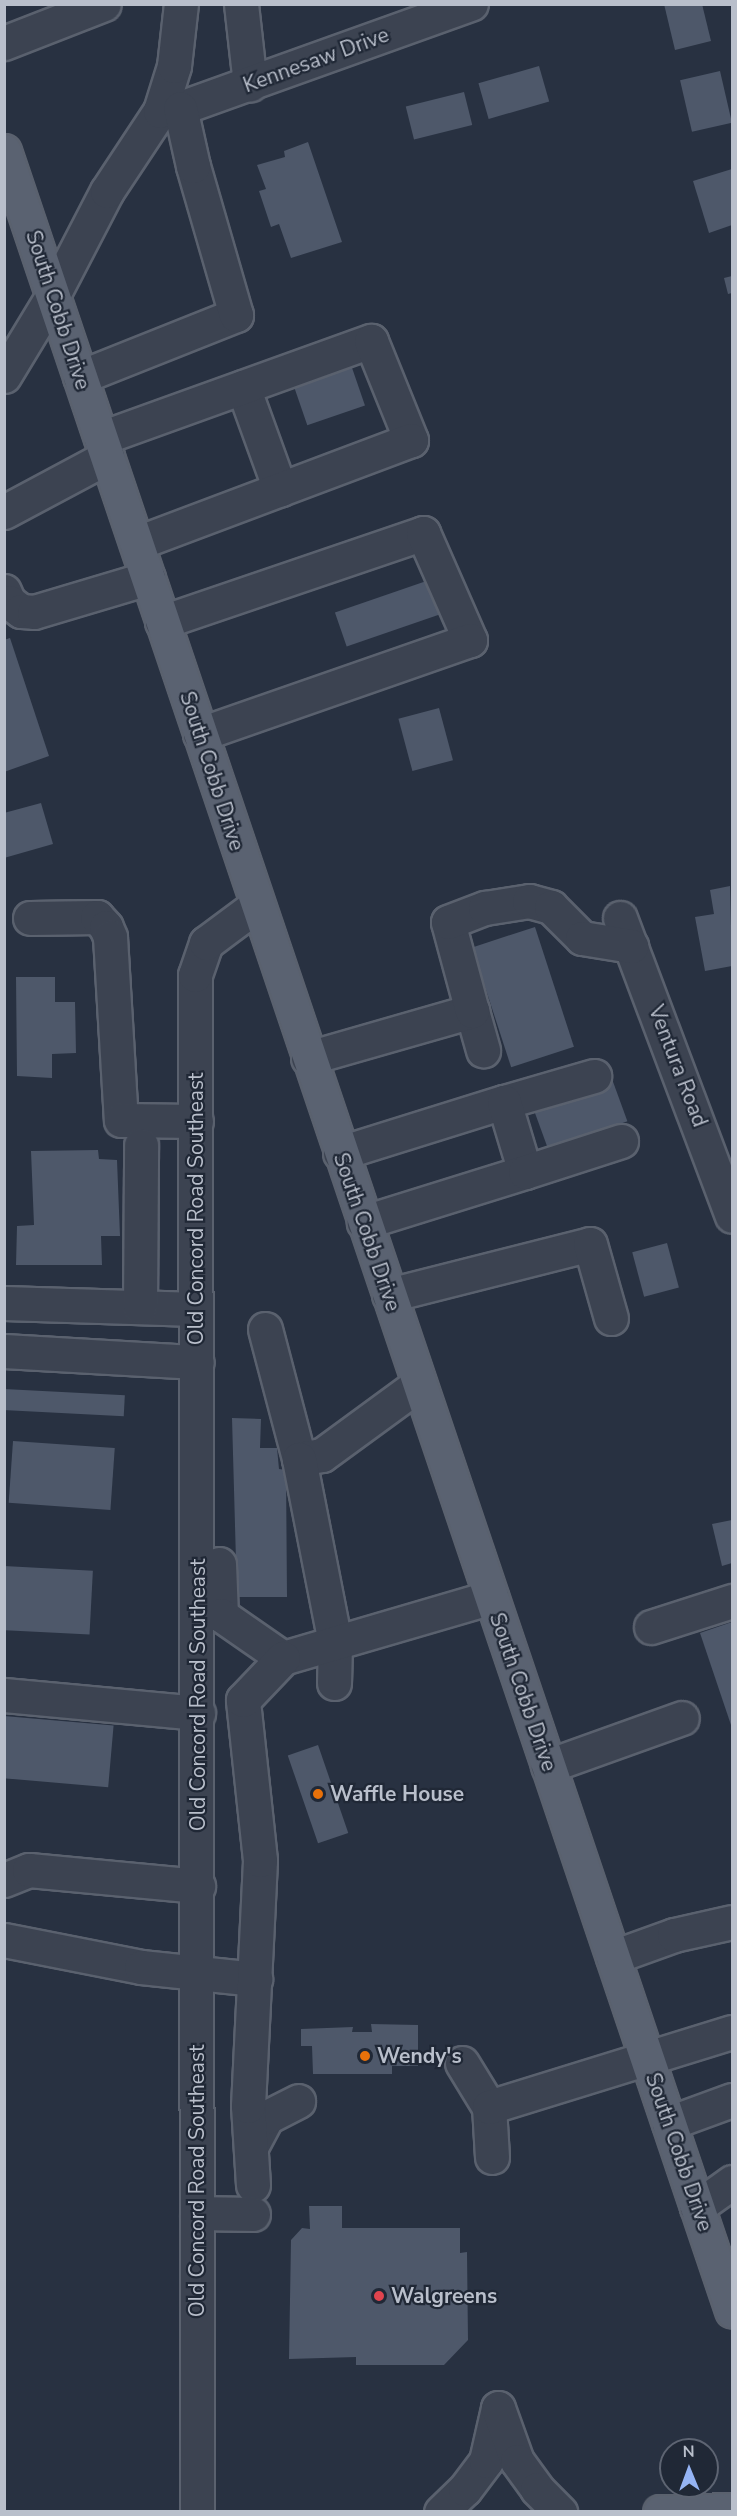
<!DOCTYPE html>
<html>
<head>
<meta charset="utf-8">
<style>
	body { margin:0 }
	#map { position:relative; width:737px; height:2516px; overflow:hidden; background:#283141; font-family:"Nunito Sans",sans-serif }
	div>[style] { position:absolute }
	.building>* { inset:0; background:#4e586a; transform-origin:0 0 }
	.roads { filter:drop-shadow(2px 0 #5a616e) drop-shadow(-2px 0 #5a616e) drop-shadow(0 2px #5a616e) drop-shadow(0 -2px #5a616e) }
	.minor>* { height:33px; margin:-16.5px; padding:0 16.5px; transform-origin:16.5px; border-radius:16.5px; background:#3c4351 }
	.major>* { height:33px; margin:-16.5px; padding:0 16.5px; transform-origin:16.5px; border-radius:16.5px; background:#5a6271 }
	.dots>* { width:16px; height:16px; translate:-50% -50%; box-sizing:border-box; border:3px solid #202836; border-radius:50% }
	span { translate:-50% -50%; white-space:nowrap; text-align:center; line-height:1.15; -webkit-text-stroke:4.5px #202836; paint-order:stroke }
	.street-label { font-size:21px; color:#b9bfcb }
	.poi-label { font-size:21px; color:#b9bfcb; font-weight:700 }
	.left { translate:0 -50%; text-align:left }
	.frame { position:absolute; inset:0; border:6px solid #b9bfcb; pointer-events:none }
	.north { position:absolute; left:659px; top:2438px; width:60px; height:60px; box-sizing:border-box; background:#202836; border:2px solid #5d6472; border-radius:50%; rotate:359deg; font-size:16px; font-weight:700; line-height:24px; text-align:center; color:#b9bfcb }
	.north::after { content:''; display:block; margin:auto; width:21px; height:27px; background:#95b4f4; clip-path:polygon(50% 0,100% 100%,50% 72%,0 100%) }
</style>
</head>
<body>
<div id="map">
	<div class="building">
		<div style="clip-path:polygon(664px 4px,702px 4px,711px 41px,675px 50px)"></div>
		<div style="left:539px;top:66px;width:37px;height:63px;rotate:74deg"></div>
		<div style="left:720px;top:71px;width:53px;height:41px;rotate:77deg"></div>
		<div style="left:464px;top:92px;width:34px;height:60px;rotate:76deg"></div>
		<div style="clip-path:polygon(308px 142px,342px 242px,291px 258px,279px 224px,271px 227px,259px 191px,266px 189px,257px 165px,285px 157px,284px 151px)"></div>
		<div style="clip-path:polygon(732px 169px,732px 225px,709px 233px,693px 181px)"></div>
		<div style="clip-path:polygon(732px 276px,732px 293px,728px 294px,724px 278px)"></div>
		<div style="left:350px;top:362px;width:46px;height:61px;rotate:71deg"></div>
		<div style="left:438px;top:577px;width:36px;height:109px;rotate:71deg"></div>
		<div style="clip-path:polygon(10px 638px,49px 756px,4px 772px,4px 640px)"></div>
		<div style="left:439px;top:708px;width:54px;height:42px;rotate:75deg"></div>
		<div style="clip-path:polygon(41px 803px,53px 844px,4px 858px,4px 813px)"></div>
		<div style="clip-path:polygon(730px 886px,732px 966px,705px 971px,695px 917px,714px 914px,710px 890px)"></div>
		<div style="left:535px;top:927px;width:126px;height:66px;rotate:72deg"></div>
		<div style="clip-path:polygon(16px 977px,55px 977px,55px 1002px,75px 1002px,76px 1053px,52px 1054px,52px 1078px,17px 1076px)"></div>
		<div style="left:612px;top:1079px;width:45px;height:84px;rotate:70deg"></div>
		<div style="clip-path:polygon(98px 1150px,99px 1159px,117px 1160px,120px 1236px,101px 1236px,102px 1265px,16px 1265px,17px 1226px,34px 1225px,31px 1151px)"></div>
		<div style="left:667px;top:1243px;width:46px;height:36px;rotate:75deg"></div>
		<div style="left:4px;top:1389px;width:121px;height:21px;rotate:3deg"></div>
		<div style="clip-path:polygon(232px 1418px,261px 1419px,260px 1448px,277px 1448px,279px 1469px,286px 1470px,287px 1597px,237px 1597px)"></div>
		<div style="left:13px;top:1441px;width:102px;height:62px;rotate:4deg"></div>
		<div style="clip-path:polygon(732px 1520px,732px 1563px,722px 1566px,712px 1524px)"></div>
		<div style="left:4px;top:1566px;width:89px;height:64px;rotate:3deg"></div>
		<div style="clip-path:polygon(732px 1622px,732px 1728px,700px 1633px)"></div>
		<div style="left:4px;top:1716px;width:110px;height:62px;rotate:5deg"></div>
		<div style="left:318px;top:1745px;width:93px;height:32px;rotate:71deg"></div>
		<div style="clip-path:polygon(371px 2024px,418px 2025px,418px 2066px,392px 2066px,392px 2074px,313px 2074px,312px 2046px,301px 2046px,301px 2029px,353px 2027px,352px 2032px,372px 2032px)"></div>
		<div style="clip-path:polygon(309px 2206px,342px 2206px,342px 2228px,460px 2228px,460px 2253px,467px 2252px,468px 2340px,444px 2365px,356px 2365px,356px 2357px,289px 2359px,291px 2240px,302px 2228px,310px 2229px)"></div>
	</div>
	<div class="roads">
		<div class="minor">
			<div style="left:241px;top:4px;width:81px;rotate:83.6deg"></div>
			<div style="left:4px;top:43px;width:107px;rotate:-21.3deg"></div>
			<div style="left:160px;top:111px;width:20px;rotate:-9deg"></div>
			<div style="left:180px;top:108px;width:309px;rotate:-19.7deg"></div>
			<div style="left:4px;top:376px;width:95px;rotate:-58.8deg"></div>
			<div style="left:53px;top:295px;width:117px;rotate:-62.6deg"></div>
			<div style="left:107px;top:191px;width:96px;rotate:-56.5deg"></div>
			<div style="left:160px;top:111px;width:47px;rotate:-72.7deg"></div>
			<div style="left:174px;top:66px;width:62px;rotate:-83.6deg"></div>
			<div style="left:80px;top:377px;width:168px;rotate:-21.7deg"></div>
			<div style="left:236px;top:315px;width:155px;rotate:-106.1deg"></div>
			<div style="left:193px;top:166px;width:59px;rotate:-102.6deg"></div>
			<div style="left:243px;top:387px;width:109px;rotate:70.1deg"></div>
			<div style="left:101px;top:438px;width:287px;rotate:-19.8deg"></div>
			<div style="left:371px;top:341px;width:107px;rotate:68deg"></div>
			<div style="left:411px;top:440px;width:293px;rotate:159.4deg"></div>
			<div style="left:4px;top:512px;width:117px;rotate:-28.1deg"></div>
			<div style="left:4px;top:591px;width:12px;rotate:66deg"></div>
			<div style="left:9px;top:602px;width:15px;rotate:37deg"></div>
			<div style="left:21px;top:611px;width:13px;rotate:4deg"></div>
			<div style="left:34px;top:612px;width:119px;rotate:-16.6deg"></div>
			<div style="left:162px;top:622px;width:276px;rotate:-18.8deg"></div>
			<div style="left:423px;top:533px;width:117px;rotate:66.3deg"></div>
			<div style="left:470px;top:640px;width:286px;rotate:160.8deg"></div>
			<div style="left:30px;top:918px;width:67px;rotate:-0.9deg"></div>
			<div style="left:97px;top:917px;width:13px;rotate:48deg"></div>
			<div style="left:106px;top:927px;width:11px;rotate:68deg"></div>
			<div style="left:110px;top:937px;width:183px;rotate:86.6deg"></div>
			<div style="left:121px;top:1120px;width:75px;rotate:0.8deg"></div>
			<div style="left:620px;top:918px;width:318px;rotate:69.4deg"></div>
			<div style="left:472px;top:1011px;width:41px;rotate:74.2deg"></div>
			<div style="left:308px;top:1058px;width:171px;rotate:-16deg"></div>
			<div style="left:472px;top:1011px;width:92px;rotate:-105.1deg"></div>
			<div style="left:448px;top:922px;width:40px;rotate:-21deg"></div>
			<div style="left:485px;top:908px;width:45px;rotate:-9deg"></div>
			<div style="left:529px;top:901px;width:23px;rotate:15deg"></div>
			<div style="left:551px;top:907px;width:44px;rotate:45deg"></div>
			<div style="left:582px;top:938px;width:50px;rotate:9.3deg"></div>
			<div style="left:504px;top:1102px;width:94px;rotate:-16.1deg"></div>
			<div style="left:340px;top:1153px;width:172px;rotate:-17.3deg"></div>
			<div style="left:504px;top:1102px;width:73px;rotate:73.3deg"></div>
			<div style="left:525px;top:1172px;width:169px;rotate:162.7deg"></div>
			<div style="left:525px;top:1172px;width:101px;rotate:-17.9deg"></div>
			<div style="left:389px;top:1295px;width:207px;rotate:-14.2deg"></div>
			<div style="left:590px;top:1244px;width:77px;rotate:74.2deg"></div>
			<div style="left:4px;top:1303px;width:192px;rotate:1.8deg"></div>
			<div style="left:140px;top:1307px;width:162px;rotate:-89.6deg"></div>
			<div style="left:265px;top:1329px;width:134px;rotate:75.3deg"></div>
			<div style="left:299px;top:1459px;width:23px;rotate:-10deg"></div>
			<div style="left:322px;top:1455px;width:120px;rotate:-36.2deg"></div>
			<div style="left:4px;top:1351px;width:193px;rotate:3.3deg"></div>
			<div style="left:299px;top:1459px;width:187px;rotate:78.9deg"></div>
			<div style="left:335px;top:1643px;width:40px;rotate:91.4deg"></div>
			<div style="left:219px;top:1564px;width:51px;rotate:87.8deg"></div>
			<div style="left:221px;top:1615px;width:75px;rotate:34.7deg"></div>
			<div style="left:283px;top:1658px;width:217px;rotate:-16.3deg"></div>
			<div style="left:651px;top:1627px;width:85px;rotate:-17.8deg"></div>
			<div style="left:4px;top:1695px;width:195px;rotate:5.3deg"></div>
			<div style="left:548px;top:1766px;width:142px;rotate:-19.7deg"></div>
			<div style="left:4px;top:1880px;width:27px;rotate:-22deg"></div>
			<div style="left:29px;top:1870px;width:170px;rotate:5.4deg"></div>
			<div style="left:4px;top:1940px;width:140px;rotate:11.1deg"></div>
			<div style="left:141px;top:1967px;width:115px;rotate:6deg"></div>
			<div style="left:613px;top:1957px;width:65px;rotate:-19.8deg"></div>
			<div style="left:674px;top:1935px;width:59px;rotate:-12.6deg"></div>
			<div style="left:462px;top:2063px;width:52px;rotate:58.5deg"></div>
			<div style="left:669px;top:2123px;width:67px;rotate:-20.1deg"></div>
			<div style="left:252px;top:2145px;width:32px;rotate:-62deg"></div>
			<div style="left:267px;top:2117px;width:35px;rotate:-27deg"></div>
			<div style="left:492px;top:2157px;width:50px;rotate:-93.4deg"></div>
			<div style="left:489px;top:2107px;width:254px;rotate:-17.2deg"></div>
			<div style="left:253px;top:2185px;width:79px;rotate:-93.6deg"></div>
			<div style="left:248px;top:2106px;width:246px;rotate:-87.2deg"></div>
			<div style="left:260px;top:1860px;width:161px;rotate:-96.1deg"></div>
			<div style="left:243px;top:1700px;width:58px;rotate:-46.4deg"></div>
			<div style="left:697px;top:2207px;width:43px;rotate:-35.5deg"></div>
			<div style="left:197px;top:2213px;width:56px;rotate:1deg"></div>
			<div style="left:197px;top:2512px;width:1537px;rotate:-90.07deg"></div>
			<div style="left:195px;top:975px;width:34px;rotate:-71deg"></div>
			<div style="left:206px;top:943px;width:64px;rotate:-36.7deg"></div>
			<div style="left:441px;top:2512px;width:33px;rotate:-44deg"></div>
			<div style="left:465px;top:2489px;width:35px;rotate:-53deg"></div>
			<div style="left:486px;top:2461px;width:54px;rotate:-77.2deg"></div>
			<div style="left:498px;top:2408px;width:56px;rotate:70.3deg"></div>
			<div style="left:517px;top:2461px;width:34px;rotate:54deg"></div>
			<div style="left:537px;top:2489px;width:33px;rotate:45deg"></div>
		</div>
		<div class="major">
			<div style="left:4px;top:151px;width:2279px;rotate:71.37deg"></div>
			<div style="left:660px;top:2512px;width:72px;rotate:-1.6deg"></div>
		</div>
	</div>
	<div class="dots">
		<div style="left:318px;top:1794px;background:#e8710a"></div>
		<div style="left:365px;top:2056px;background:#e8710a"></div>
		<div style="left:379px;top:2296px;background:#e0444e"></div>
	</div>
	<div class="street-label">
		<span style="left:316px;top:60px;rotate:-20deg">Kennesaw Drive</span>
		<span style="left:58px;top:310px;rotate:72deg">South Cobb Drive</span>
		<span style="left:212px;top:771px;rotate:72deg">South Cobb Drive</span>
		<span style="left:678px;top:1066px;rotate:69deg">Ventura Road</span>
		<span style="left:196px;top:1209px;rotate:-90deg">Old Concord Road Southeast</span>
		<span style="left:367px;top:1232px;rotate:71deg">South Cobb Drive</span>
		<span style="left:523px;top:1692px;rotate:71deg">South Cobb Drive</span>
		<span style="left:198px;top:1695px;rotate:-90deg">Old Concord Road Southeast</span>
		<span style="left:679px;top:2152px;rotate:71deg">South Cobb Drive</span>
		<span style="left:197px;top:2181px;rotate:-90deg">Old Concord Road Southeast</span>
	</div>
	<div class="poi-label">
		<span class="left" style="left:330px;top:1794px">Waffle House</span>
		<span class="left" style="left:377px;top:2056px">Wendy's</span>
		<span class="left" style="left:391px;top:2296px">Walgreens</span>
	</div>
	<div class="frame"></div>
	<div class="north">N</div>
</div>
</body>
</html>
